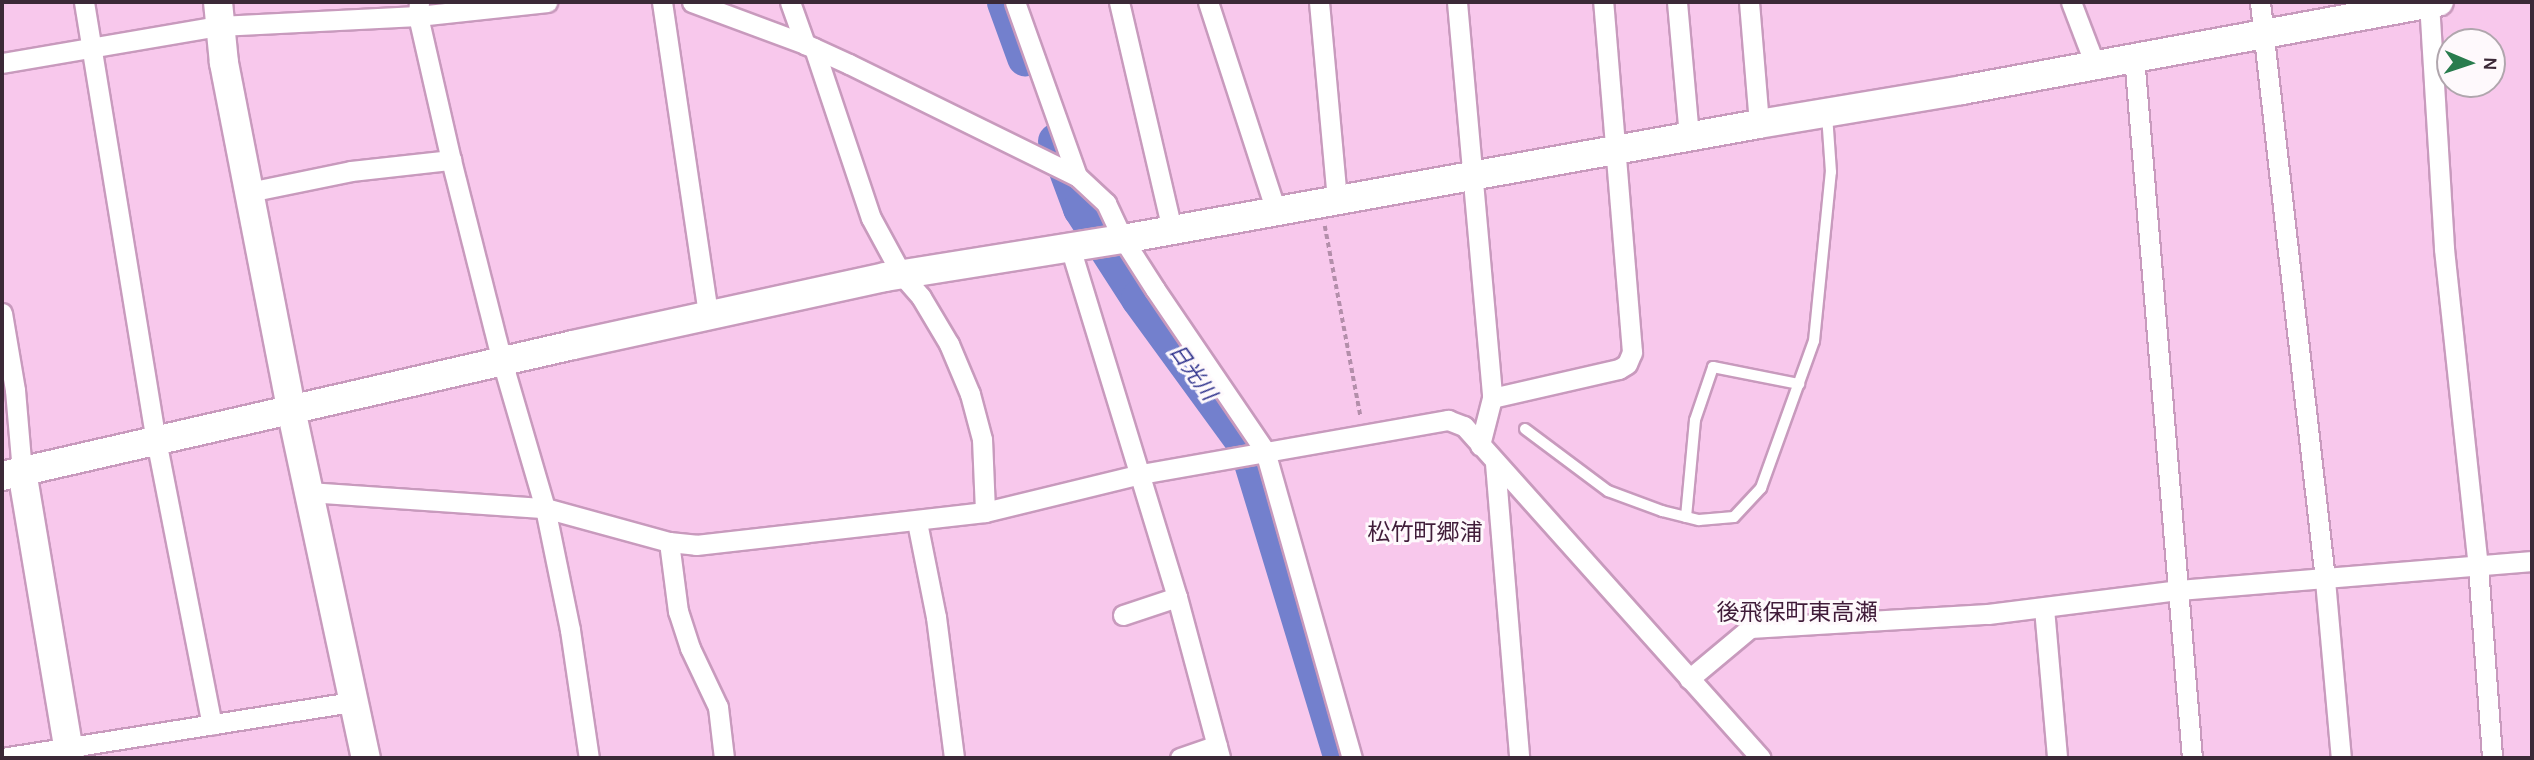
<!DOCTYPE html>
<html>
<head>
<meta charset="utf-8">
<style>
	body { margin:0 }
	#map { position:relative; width:2534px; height:760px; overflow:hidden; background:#f8c8ec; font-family:Karla,"Noto Sans JP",sans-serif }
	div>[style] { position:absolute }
	.river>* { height:37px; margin:-18.5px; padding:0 18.5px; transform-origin:18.5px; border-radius:18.5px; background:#7380cd }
	.path>* { height:3.5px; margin-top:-1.75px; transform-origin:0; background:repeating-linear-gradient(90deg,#b38eaa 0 5px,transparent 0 8.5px) }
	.roads { filter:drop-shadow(2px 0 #c89abd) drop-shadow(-2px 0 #c89abd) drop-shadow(0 2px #c89abd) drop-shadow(0 -2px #c89abd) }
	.lane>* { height:10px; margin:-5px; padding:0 5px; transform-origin:5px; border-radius:5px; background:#fff }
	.street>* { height:19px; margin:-9.5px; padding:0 9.5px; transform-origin:9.5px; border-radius:9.5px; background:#fff }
	.secondary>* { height:28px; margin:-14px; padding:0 14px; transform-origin:14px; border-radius:14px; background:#fff }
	span { translate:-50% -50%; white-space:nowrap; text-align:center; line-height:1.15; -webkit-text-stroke:6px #fef9fc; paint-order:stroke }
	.water-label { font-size:21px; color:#2d308b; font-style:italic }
	.quarter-label { font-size:23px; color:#401c39 }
	.frame { position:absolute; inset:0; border:4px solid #3b2937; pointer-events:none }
	.north { position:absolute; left:2436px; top:28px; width:70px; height:70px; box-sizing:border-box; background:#fef9fc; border:2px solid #b0a6ad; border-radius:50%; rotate:92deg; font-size:19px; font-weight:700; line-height:28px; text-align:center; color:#3b2937 }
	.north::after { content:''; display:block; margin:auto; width:24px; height:32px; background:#297c4e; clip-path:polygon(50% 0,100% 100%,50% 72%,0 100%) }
</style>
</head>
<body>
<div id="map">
	<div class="river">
		<div style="left:1005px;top:2px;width:59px;rotate:70deg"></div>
		<div style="left:1056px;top:141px;width:72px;rotate:69.5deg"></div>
		<div style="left:1081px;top:208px;width:107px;rotate:57.2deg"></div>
		<div style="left:1139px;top:298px;width:183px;rotate:53.9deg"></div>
		<div style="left:1247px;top:446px;width:326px;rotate:73.1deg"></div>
	</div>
	<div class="path">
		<div style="left:1325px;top:226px;width:195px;rotate:79.4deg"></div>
	</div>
	<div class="roads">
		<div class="lane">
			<div style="left:1525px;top:429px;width:104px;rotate:36.8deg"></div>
			<div style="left:1608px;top:491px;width:58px;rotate:20.3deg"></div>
			<div style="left:1662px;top:511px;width:38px;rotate:14deg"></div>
			<div style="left:1699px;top:520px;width:35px;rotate:-5deg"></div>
			<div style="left:1734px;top:517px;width:40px;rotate:-47deg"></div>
			<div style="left:1761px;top:488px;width:156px;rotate:-70.2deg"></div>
			<div style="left:1814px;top:341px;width:170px;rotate:-84.3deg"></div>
			<div style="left:1831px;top:172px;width:57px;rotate:-94deg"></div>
			<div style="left:1686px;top:517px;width:97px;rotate:-84.7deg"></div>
			<div style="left:1695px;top:420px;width:56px;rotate:-71.2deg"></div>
			<div style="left:1713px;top:367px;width:88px;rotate:11.2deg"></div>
		</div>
		<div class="street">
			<div style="left:84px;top:2px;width:444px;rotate:80.7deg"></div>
			<div style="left:156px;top:440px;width:290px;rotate:78.9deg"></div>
			<div style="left:419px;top:2px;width:14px;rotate:94deg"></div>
			<div style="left:418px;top:16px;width:148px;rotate:77.1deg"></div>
			<div style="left:451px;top:160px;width:207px;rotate:75.8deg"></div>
			<div style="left:502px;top:361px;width:153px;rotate:73.7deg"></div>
			<div style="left:545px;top:508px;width:125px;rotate:78.4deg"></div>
			<div style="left:570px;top:630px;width:129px;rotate:81.6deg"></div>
			<div style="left:662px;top:2px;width:316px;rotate:81.6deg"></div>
			<div style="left:692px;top:2px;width:121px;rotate:20.4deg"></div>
			<div style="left:805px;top:44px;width:48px;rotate:24.4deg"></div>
			<div style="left:849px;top:64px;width:254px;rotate:26.2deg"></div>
			<div style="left:1077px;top:176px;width:40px;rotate:43deg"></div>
			<div style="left:1106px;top:203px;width:40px;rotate:65deg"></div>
			<div style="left:1123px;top:239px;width:59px;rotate:57.4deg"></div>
			<div style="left:1155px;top:289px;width:196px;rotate:55.8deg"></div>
			<div style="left:1265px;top:451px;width:319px;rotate:74.2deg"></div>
			<div style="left:790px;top:2px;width:45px;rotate:70.3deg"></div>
			<div style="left:1015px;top:2px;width:185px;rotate:70.4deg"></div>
			<div style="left:1119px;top:2px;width:234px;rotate:76.9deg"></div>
			<div style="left:1208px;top:2px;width:220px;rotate:72deg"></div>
			<div style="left:1319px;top:2px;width:199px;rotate:84.8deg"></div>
			<div style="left:1457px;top:2px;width:398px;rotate:84.9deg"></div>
			<div style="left:1492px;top:398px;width:49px;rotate:104.3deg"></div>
			<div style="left:1677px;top:2px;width:135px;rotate:84.9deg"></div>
			<div style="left:1749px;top:2px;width:122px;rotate:85.3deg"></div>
			<div style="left:2071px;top:2px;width:67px;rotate:69.1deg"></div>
			<div style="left:2260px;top:2px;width:582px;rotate:83.58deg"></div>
			<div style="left:2325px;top:580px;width:179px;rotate:84.9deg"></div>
			<div style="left:2429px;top:2px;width:247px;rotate:86.5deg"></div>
			<div style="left:2444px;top:249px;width:319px;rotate:83.9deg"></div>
			<div style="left:2478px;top:566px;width:193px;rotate:85.8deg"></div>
			<div style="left:814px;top:48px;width:179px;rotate:71.5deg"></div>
			<div style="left:871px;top:218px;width:65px;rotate:61.5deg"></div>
			<div style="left:902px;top:275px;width:29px;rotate:49deg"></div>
			<div style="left:921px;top:297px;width:55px;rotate:59.2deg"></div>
			<div style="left:949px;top:344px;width:54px;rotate:67.2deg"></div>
			<div style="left:970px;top:394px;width:47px;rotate:75.1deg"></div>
			<div style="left:982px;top:439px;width:73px;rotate:87.6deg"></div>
			<div style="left:2134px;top:56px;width:704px;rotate:85.28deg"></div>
			<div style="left:2px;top:63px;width:220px;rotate:-9.7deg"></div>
			<div style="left:219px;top:26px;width:199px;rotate:-2.9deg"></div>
			<div style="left:418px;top:16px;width:130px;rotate:-6.2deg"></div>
			<div style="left:249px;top:192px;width:104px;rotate:-11.6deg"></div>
			<div style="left:351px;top:171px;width:101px;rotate:-6.3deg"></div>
			<div style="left:1070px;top:247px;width:366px;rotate:73deg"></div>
			<div style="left:1177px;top:597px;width:167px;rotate:75deg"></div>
			<div style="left:2px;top:313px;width:78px;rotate:80.4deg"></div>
			<div style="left:15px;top:390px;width:81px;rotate:85.1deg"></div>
			<div style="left:1492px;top:398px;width:130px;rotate:-12.9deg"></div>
			<div style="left:1619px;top:369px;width:9px;rotate:-32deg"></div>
			<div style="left:1627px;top:364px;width:13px;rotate:-67deg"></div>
			<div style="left:1632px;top:352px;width:351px;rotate:-94.7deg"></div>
			<div style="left:1495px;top:463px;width:296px;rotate:85.3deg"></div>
			<div style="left:308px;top:492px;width:238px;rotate:3.9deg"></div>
			<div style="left:545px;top:508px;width:129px;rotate:15.3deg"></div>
			<div style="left:669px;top:542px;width:27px;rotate:6deg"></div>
			<div style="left:696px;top:545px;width:291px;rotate:-6.5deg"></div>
			<div style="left:985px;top:512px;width:161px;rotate:-13.7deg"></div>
			<div style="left:1141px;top:474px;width:312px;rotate:-10deg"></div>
			<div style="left:1448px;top:420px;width:17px;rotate:21deg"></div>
			<div style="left:1464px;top:426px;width:445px;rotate:48.2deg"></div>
			<div style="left:917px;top:522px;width:97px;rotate:78.7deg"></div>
			<div style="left:936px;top:617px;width:142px;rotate:82.7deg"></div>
			<div style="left:669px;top:542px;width:70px;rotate:82.6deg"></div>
			<div style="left:678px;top:611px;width:39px;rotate:72deg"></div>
			<div style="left:690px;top:648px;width:65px;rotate:64.6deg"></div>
			<div style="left:718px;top:707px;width:51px;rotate:83.3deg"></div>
			<div style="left:2044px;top:608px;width:151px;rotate:85deg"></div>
			<div style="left:1123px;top:615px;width:57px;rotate:-18.4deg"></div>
			<div style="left:1689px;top:679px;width:80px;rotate:-39.9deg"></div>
			<div style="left:1750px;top:628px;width:238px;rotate:-3.4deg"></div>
			<div style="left:1988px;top:614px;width:193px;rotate:-7.2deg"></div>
			<div style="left:2179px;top:590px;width:354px;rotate:-4.7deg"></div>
			<div style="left:2px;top:758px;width:355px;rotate:-9.1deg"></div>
			<div style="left:1180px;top:758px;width:39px;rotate:-19deg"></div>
		</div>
		<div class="secondary">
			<div style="left:218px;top:2px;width:61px;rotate:84.4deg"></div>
			<div style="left:224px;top:63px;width:352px;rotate:79deg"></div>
			<div style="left:291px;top:409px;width:357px;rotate:77.9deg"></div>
			<div style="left:22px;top:471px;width:291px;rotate:80.5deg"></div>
			<div style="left:2px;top:476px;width:586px;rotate:-12.92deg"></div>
			<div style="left:573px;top:345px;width:319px;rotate:-12.3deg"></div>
			<div style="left:885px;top:277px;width:241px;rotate:-9.1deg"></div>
			<div style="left:1123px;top:239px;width:646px;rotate:-10.25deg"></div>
			<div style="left:1759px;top:124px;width:206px;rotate:-9.5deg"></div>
			<div style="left:1962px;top:90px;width:485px;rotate:-10.5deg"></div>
		</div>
	</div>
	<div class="water-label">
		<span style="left:1193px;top:372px;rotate:54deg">日光川</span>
	</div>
	<div class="quarter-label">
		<span style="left:1425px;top:533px">松竹町郷浦</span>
		<span style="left:1797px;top:613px">後飛保町東高瀬</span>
	</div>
	<div class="frame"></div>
	<div class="north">N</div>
</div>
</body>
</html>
